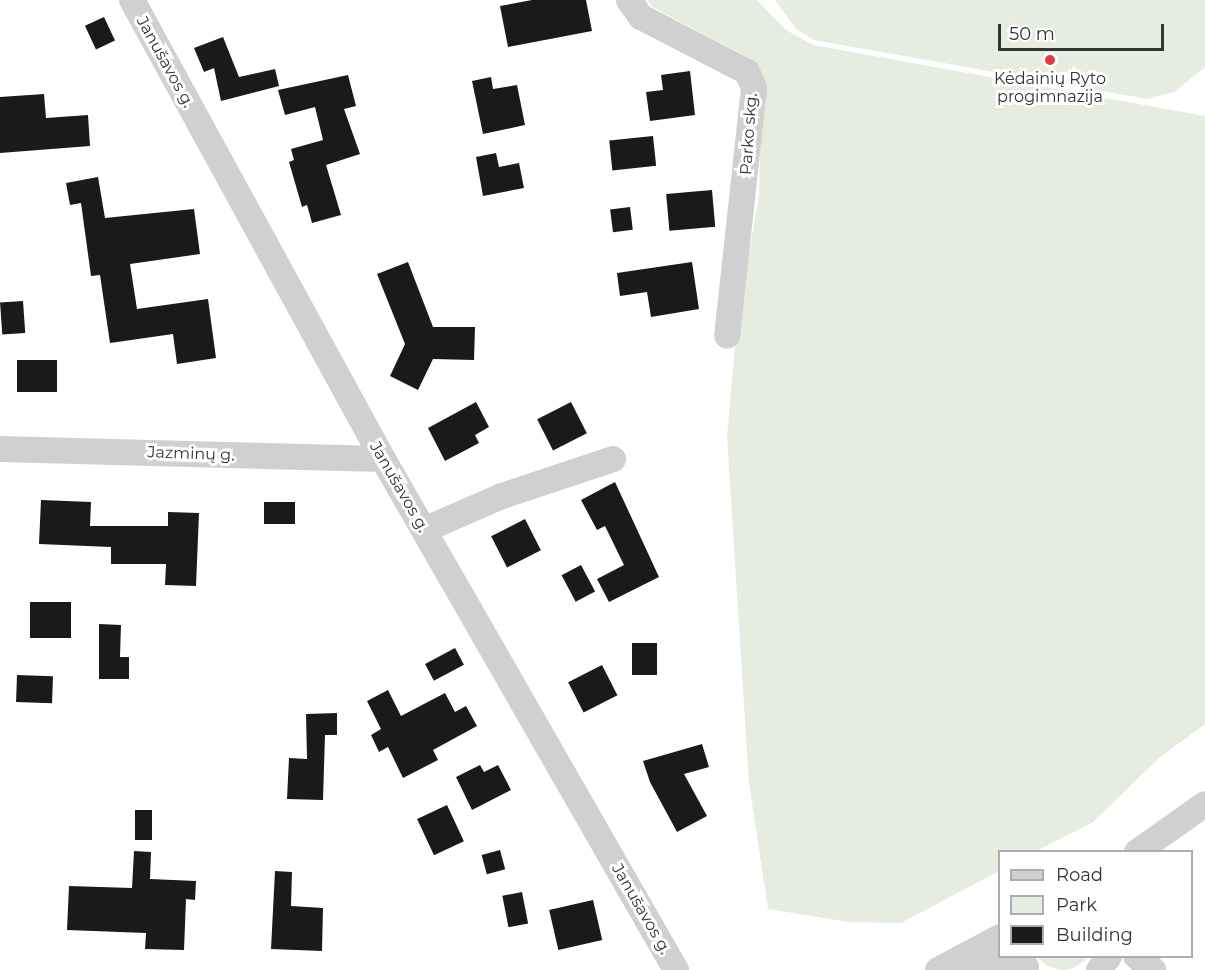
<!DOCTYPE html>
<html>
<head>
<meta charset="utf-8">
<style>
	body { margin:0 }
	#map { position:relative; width:1205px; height:970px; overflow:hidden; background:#fff; font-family:Montserrat,sans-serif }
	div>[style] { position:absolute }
	.green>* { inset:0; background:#e6ecdf }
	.building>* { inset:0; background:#1a1a1a; transform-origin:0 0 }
	.minor>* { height:26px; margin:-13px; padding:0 13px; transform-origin:13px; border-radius:13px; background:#d0d0d0 }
	.dots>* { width:16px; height:16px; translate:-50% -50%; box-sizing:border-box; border:3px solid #fff; border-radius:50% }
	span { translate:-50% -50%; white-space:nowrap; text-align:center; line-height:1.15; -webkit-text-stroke:6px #fff; paint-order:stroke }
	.street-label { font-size:16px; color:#333 }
	.poi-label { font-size:16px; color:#333 }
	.legend { position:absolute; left:998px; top:850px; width:195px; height:108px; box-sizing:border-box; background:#fff; border:2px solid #adadad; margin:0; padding:8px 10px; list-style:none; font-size:18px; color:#333 }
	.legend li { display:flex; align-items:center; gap:12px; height:30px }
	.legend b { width:30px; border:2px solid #adadad }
	.scale { position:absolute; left:998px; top:24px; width:166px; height:27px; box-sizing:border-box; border:3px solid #333; border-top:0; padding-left:8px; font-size:18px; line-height:21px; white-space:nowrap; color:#333; -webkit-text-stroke:4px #fff; paint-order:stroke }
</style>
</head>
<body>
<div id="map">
	<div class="green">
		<div style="clip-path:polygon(647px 0,757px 0,786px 30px,813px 45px,1205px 116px,1205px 724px,1159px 758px,1093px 822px,1037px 851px,1000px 852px,999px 871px,901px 923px,849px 922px,768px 909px,749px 783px,727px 437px,737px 324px,759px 195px,762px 75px,749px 58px,652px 7px)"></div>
		<div style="clip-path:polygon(775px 0,1205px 0,1205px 67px,1174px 92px,1147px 99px,814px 40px,796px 29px)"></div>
		<div style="clip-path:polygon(1036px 957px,1090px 957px,1072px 969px,1062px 970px,1049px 967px)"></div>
	</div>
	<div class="building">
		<div style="clip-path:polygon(532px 0,586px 0,592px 31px,508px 47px,500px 6px)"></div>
		<div style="left:104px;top:17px;width:26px;height:21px;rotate:65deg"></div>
		<div style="clip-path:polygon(223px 37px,239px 77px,275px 69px,279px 86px,221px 101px,214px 68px,204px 72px,194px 48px)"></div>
		<div style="clip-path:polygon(690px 71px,695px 115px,650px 121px,646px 92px,663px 90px,661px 75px)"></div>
		<div style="clip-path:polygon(348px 75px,356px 106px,344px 109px,360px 154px,326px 165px,341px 215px,312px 223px,307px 205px,302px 207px,289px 162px,294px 160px,291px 149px,323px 140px,315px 107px,285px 115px,278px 90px)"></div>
		<div style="clip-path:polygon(491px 77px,493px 89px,517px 85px,525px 125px,483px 134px,472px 81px)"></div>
		<div style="clip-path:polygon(44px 94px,46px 118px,88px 115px,90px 146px,0 153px,0 97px)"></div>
		<div style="left:653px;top:136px;width:30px;height:44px;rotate:84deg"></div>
		<div style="clip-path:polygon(496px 153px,499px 167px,519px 163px,524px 188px,483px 196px,476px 157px)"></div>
		<div style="clip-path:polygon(98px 177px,105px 218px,194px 209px,200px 254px,130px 264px,137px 309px,208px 299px,216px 358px,177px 364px,173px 334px,110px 343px,100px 275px,91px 276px,81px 203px,70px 205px,66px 183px)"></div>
		<div style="left:712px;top:190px;width:37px;height:46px;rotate:85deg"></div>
		<div style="left:630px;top:207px;width:23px;height:20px;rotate:83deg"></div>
		<div style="clip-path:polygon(408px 262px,433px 327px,475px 327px,474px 360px,433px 359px,418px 390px,390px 376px,405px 344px,377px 274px)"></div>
		<div style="clip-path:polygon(692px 262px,699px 309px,651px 317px,647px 292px,620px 296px,617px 273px)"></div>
		<div style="left:23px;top:301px;width:32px;height:23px;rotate:86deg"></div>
		<div style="left:17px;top:360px;width:40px;height:32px"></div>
		<div style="clip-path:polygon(476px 402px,489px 427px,475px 435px,479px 443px,445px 461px,428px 428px)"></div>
		<div style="left:571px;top:402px;width:35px;height:38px;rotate:63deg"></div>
		<div style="clip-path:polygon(615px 482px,659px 577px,609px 602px,597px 579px,624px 565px,605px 526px,597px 530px,581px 500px)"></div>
		<div style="clip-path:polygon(41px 500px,91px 502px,90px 526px,168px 526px,168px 512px,199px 513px,196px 586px,165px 585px,166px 564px,111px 564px,111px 547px,39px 544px)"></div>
		<div style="left:264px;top:502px;width:31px;height:22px"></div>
		<div style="left:525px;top:519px;width:35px;height:38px;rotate:63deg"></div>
		<div style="left:581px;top:565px;width:30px;height:22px;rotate:62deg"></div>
		<div style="left:30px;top:602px;width:41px;height:36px"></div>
		<div style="clip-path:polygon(99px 624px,121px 625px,120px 657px,129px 657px,129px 679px,99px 679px)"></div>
		<div style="left:632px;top:643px;width:25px;height:32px"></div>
		<div style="left:455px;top:648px;width:19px;height:34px;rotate:62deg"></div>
		<div style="left:602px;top:665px;width:34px;height:38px;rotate:63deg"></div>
		<div style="left:17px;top:675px;width:36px;height:27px;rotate:2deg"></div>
		<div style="clip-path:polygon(388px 690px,401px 716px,445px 693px,455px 712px,466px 706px,477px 726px,433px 750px,438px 760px,403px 778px,388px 747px,379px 752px,371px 735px,381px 729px,367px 701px)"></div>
		<div style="clip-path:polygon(337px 713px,337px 735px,325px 735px,323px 800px,287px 799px,289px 758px,307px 759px,306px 714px)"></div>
		<div style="clip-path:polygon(702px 744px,709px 767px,684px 774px,707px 816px,677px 832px,650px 782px,643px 761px)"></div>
		<div style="clip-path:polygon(480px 765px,484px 772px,498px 765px,511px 790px,472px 810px,456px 777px)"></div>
		<div style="left:447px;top:805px;width:40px;height:33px;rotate:65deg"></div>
		<div style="left:135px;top:810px;width:17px;height:30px"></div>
		<div style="left:500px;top:850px;width:20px;height:19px;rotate:75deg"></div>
		<div style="clip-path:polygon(134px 851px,151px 852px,150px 879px,196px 881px,195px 900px,186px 899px,184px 950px,145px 949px,146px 933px,67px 930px,69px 886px,132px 888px)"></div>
		<div style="clip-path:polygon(275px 871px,292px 872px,291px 906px,323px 908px,322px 951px,271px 949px)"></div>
		<div style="left:522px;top:892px;width:32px;height:20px;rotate:79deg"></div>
		<div style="left:593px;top:900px;width:41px;height:45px;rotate:77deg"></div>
	</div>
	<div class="minor">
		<div style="left:132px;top:0;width:523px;rotate:61.33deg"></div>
		<div style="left:383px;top:459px;width:589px;rotate:60.17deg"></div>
		<div style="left:629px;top:0;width:21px;rotate:55deg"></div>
		<div style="left:641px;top:17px;width:119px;rotate:27.4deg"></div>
		<div style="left:747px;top:72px;width:17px;rotate:66deg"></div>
		<div style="left:754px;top:88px;width:249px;rotate:96.2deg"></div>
		<div style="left:0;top:449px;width:383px;rotate:1.5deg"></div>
		<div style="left:424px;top:530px;width:85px;rotate:-23.6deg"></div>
		<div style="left:502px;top:496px;width:117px;rotate:-18.4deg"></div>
		<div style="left:1137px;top:852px;width:83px;rotate:-35.2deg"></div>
		<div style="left:1136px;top:956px;width:22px;rotate:39deg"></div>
		<div style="left:938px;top:970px;width:70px;rotate:-28deg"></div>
		<div style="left:965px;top:970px;width:27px;rotate:-10deg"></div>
		<div style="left:992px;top:965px;width:34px;rotate:3deg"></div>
		<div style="left:1099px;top:970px;width:17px;rotate:-54deg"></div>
	</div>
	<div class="dots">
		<div style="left:1050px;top:60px;background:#e63946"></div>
	</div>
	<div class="street-label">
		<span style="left:165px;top:62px;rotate:61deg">Janušavos g.</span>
		<span style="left:749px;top:134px;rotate:-86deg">Parko skg.</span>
		<span style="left:191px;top:454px;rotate:2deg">Jazminų g.</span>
		<span style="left:399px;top:487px;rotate:60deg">Janušavos g.</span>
		<span style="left:641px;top:909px;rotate:60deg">Janušavos g.</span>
	</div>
	<div class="poi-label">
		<span style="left:1050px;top:88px">Kėdainių Ryto<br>progimnazija</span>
	</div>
	<ul class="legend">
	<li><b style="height:8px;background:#d0d0d0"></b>Road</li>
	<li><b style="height:16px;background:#e6ecdf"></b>Park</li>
	<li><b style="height:16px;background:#1a1a1a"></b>Building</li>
	</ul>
	<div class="scale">50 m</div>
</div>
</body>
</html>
